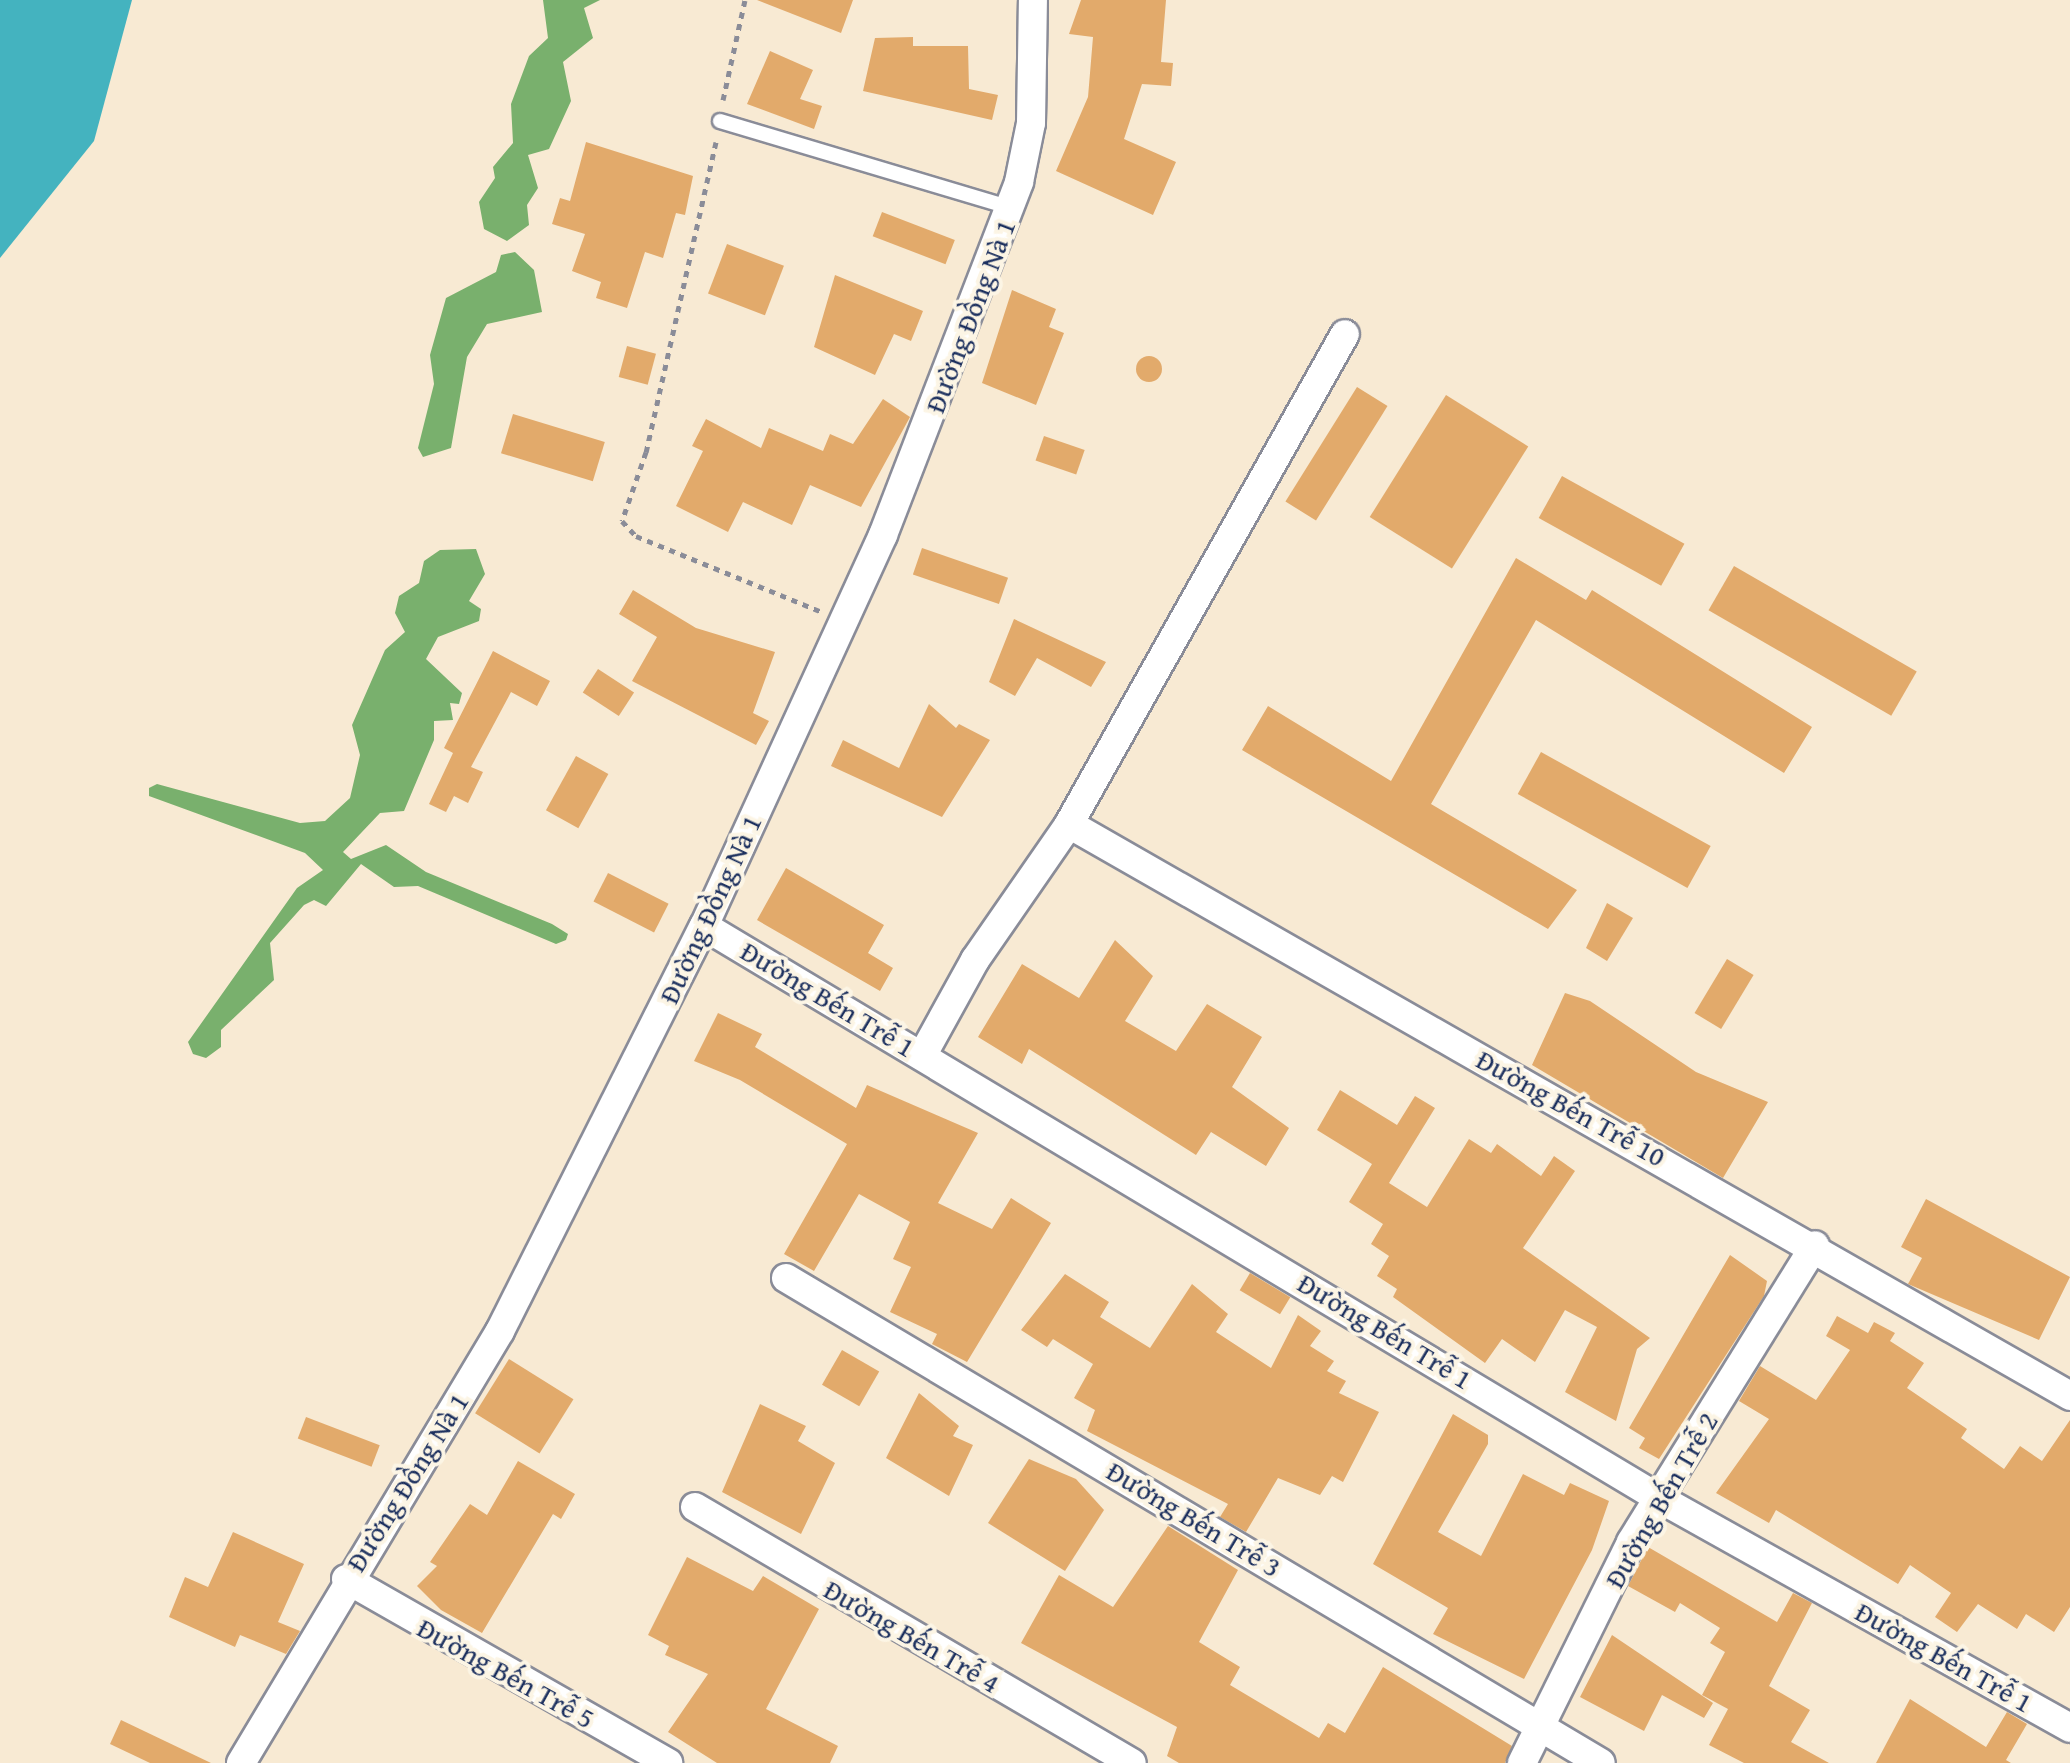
<!DOCTYPE html>
<html>
<head>
<meta charset="utf-8">
<style>
	body { margin:0 }
	#map { position:relative; width:2070px; height:1763px; overflow:hidden; background:#f8ead3; font-family:"Gentium Book Plus",serif }
	div>[style] { position:absolute }
	.forest>* { inset:0; background:#79b06d }
	.water>* { inset:0; background:#44b3bf }
	.building>* { inset:0; background:#e2aa6b; transform-origin:0 0 }
	.round { border-radius:50% }
	.path>* { height:5px; margin-top:-2.5px; transform-origin:0; background:repeating-linear-gradient(90deg,#8a8c98 0 6px,transparent 0 12px) }
	.roads { filter:drop-shadow(2px 0 #8a8c98) drop-shadow(-2px 0 #8a8c98) drop-shadow(0 2px #8a8c98) drop-shadow(0 -2px #8a8c98) }
	.service>* { height:14px; margin:-7px; padding:0 7px; transform-origin:7px; border-radius:7px; background:#fff }
	.minor>* { height:28px; margin:-14px; padding:0 14px; transform-origin:14px; border-radius:14px; background:#fff }
	span { translate:-50% -50%; white-space:nowrap; text-align:center; line-height:1.15; -webkit-text-stroke:8px #fcf5e5; paint-order:stroke }
	.street-label { font-size:28px; color:#1b2f5e }
</style>
</head>
<body>
<div id="map">
	<div class="forest">
		<div style="clip-path:polygon(543px 0,600px 0,584px 8px,593px 38px,563px 62px,571px 101px,549px 149px,528px 155px,538px 188px,527px 205px,529px 225px,507px 241px,484px 229px,479px 202px,495px 178px,493px 167px,513px 143px,511px 104px,529px 56px,548px 38px)"></div>
		<div style="clip-path:polygon(515px 252px,534px 270px,542px 312px,487px 324px,467px 357px,451px 448px,423px 457px,418px 448px,434px 384px,430px 355px,446px 298px,496px 272px,501px 255px)"></div>
		<div style="clip-path:polygon(476px 549px,485px 574px,469px 601px,481px 609px,479px 621px,438px 637px,426px 659px,462px 693px,459px 704px,450px 703px,453px 720px,434px 721px,434px 740px,404px 811px,380px 813px,343px 852px,351px 859px,386px 845px,426px 872px,552px 924px,568px 934px,566px 940px,556px 944px,418px 886px,394px 887px,361px 864px,326px 906px,314px 900px,304px 905px,270px 943px,274px 980px,221px 1030px,221px 1047px,206px 1058px,193px 1054px,188px 1042px,297px 888px,323px 870px,305px 853px,149px 796px,149px 788px,157px 784px,300px 823px,325px 821px,350px 798px,360px 755px,352px 725px,385px 650px,405px 632px,395px 613px,399px 596px,419px 583px,424px 561px,440px 550px)"></div>
	</div>
	<div class="water">
		<div style="clip-path:polygon(0 0,132px 0,94px 141px,0 258px)"></div>
	</div>
	<div class="building">
		<div style="clip-path:polygon(757px 0,853px 0,841px 33px)"></div>
		<div style="clip-path:polygon(1081px 0,1166px 0,1161px 62px,1173px 63px,1171px 86px,1142px 84px,1124px 139px,1176px 162px,1153px 215px,1056px 171px,1088px 97px,1093px 37px,1069px 34px)"></div>
		<div style="clip-path:polygon(913px 37px,913px 46px,968px 46px,969px 89px,998px 95px,992px 120px,863px 91px,875px 38px)"></div>
		<div style="clip-path:polygon(770px 51px,813px 70px,800px 99px,822px 106px,814px 129px,747px 104px)"></div>
		<div style="clip-path:polygon(586px 142px,693px 176px,685px 215px,676px 213px,663px 258px,645px 252px,627px 308px,596px 298px,601px 282px,572px 271px,585px 234px,552px 224px,560px 198px,570px 201px)"></div>
		<div style="left:882px;top:212px;width:78px;height:26px;rotate:21deg"></div>
		<div style="left:727px;top:244px;width:61px;height:53px;rotate:21deg"></div>
		<div style="clip-path:polygon(835px 275px,923px 311px,911px 341px,894px 334px,875px 375px,814px 347px)"></div>
		<div style="clip-path:polygon(1012px 290px,1056px 309px,1049px 327px,1064px 333px,1036px 405px,982px 383px)"></div>
		<div style="left:627px;top:346px;width:30px;height:32px;rotate:15deg"></div>
		<div class="round" style="left:1136px;top:356px;width:26px;height:26px"></div>
		<div style="left:1357px;top:387px;width:36px;height:135px;rotate:32deg"></div>
		<div style="left:1446px;top:395px;width:97px;height:144px;rotate:32deg"></div>
		<div style="clip-path:polygon(883px 399px,910px 417px,861px 507px,810px 485px,792px 525px,743px 502px,728px 532px,676px 506px,703px 451px,692px 446px,706px 419px,761px 448px,769px 428px,823px 451px,830px 434px,853px 444px)"></div>
		<div style="left:513px;top:414px;width:96px;height:41px;rotate:17deg"></div>
		<div style="left:1044px;top:436px;width:43px;height:26px;rotate:19deg"></div>
		<div style="left:1562px;top:476px;width:140px;height:48px;rotate:29deg"></div>
		<div style="left:922px;top:548px;width:91px;height:28px;rotate:19deg"></div>
		<div style="clip-path:polygon(1516px 558px,1586px 600px,1592px 590px,1812px 727px,1784px 773px,1536px 620px,1431px 804px,1577px 890px,1548px 929px,1242px 750px,1268px 706px,1391px 781px)"></div>
		<div style="left:1734px;top:566px;width:211px;height:51px;rotate:30deg"></div>
		<div style="clip-path:polygon(633px 590px,696px 628px,775px 652px,753px 713px,769px 721px,756px 745px,632px 681px,657px 637px,619px 614px)"></div>
		<div style="clip-path:polygon(1014px 619px,1106px 662px,1091px 687px,1037px 658px,1015px 696px,989px 682px)"></div>
		<div style="clip-path:polygon(493px 651px,550px 681px,537px 706px,511px 692px,471px 767px,483px 772px,468px 803px,454px 796px,446px 812px,429px 804px,453px 753px,444px 748px)"></div>
		<div style="left:598px;top:669px;width:43px;height:28px;rotate:33deg"></div>
		<div style="clip-path:polygon(929px 704px,956px 728px,959px 724px,990px 740px,942px 817px,831px 766px,843px 740px,899px 768px)"></div>
		<div style="left:1541px;top:752px;width:194px;height:48px;rotate:29deg"></div>
		<div style="left:576px;top:756px;width:37px;height:62px;rotate:29deg"></div>
		<div style="clip-path:polygon(786px 868px,884px 925px,868px 953px,893px 968px,880px 991px,757px 920px)"></div>
		<div style="left:608px;top:873px;width:68px;height:32px;rotate:27deg"></div>
		<div style="clip-path:polygon(1607px 903px,1633px 918px,1607px 961px,1586px 948px)"></div>
		<div style="clip-path:polygon(1115px 940px,1153px 976px,1125px 1021px,1176px 1051px,1207px 1004px,1262px 1037px,1232px 1087px,1289px 1128px,1266px 1166px,1211px 1132px,1196px 1155px,1029px 1049px,1022px 1064px,978px 1037px,1022px 964px,1079px 998px)"></div>
		<div style="left:1727px;top:959px;width:31px;height:63px;rotate:31deg"></div>
		<div style="clip-path:polygon(1565px 993px,1590px 1001px,1696px 1072px,1768px 1102px,1723px 1178px,1532px 1065px)"></div>
		<div style="clip-path:polygon(718px 1013px,762px 1034px,755px 1047px,856px 1108px,867px 1085px,978px 1133px,938px 1203px,992px 1229px,1011px 1198px,1051px 1223px,967px 1362px,932px 1344px,937px 1334px,890px 1312px,911px 1267px,893px 1259px,910px 1222px,859px 1194px,814px 1271px,784px 1254px,847px 1144px,740px 1080px,694px 1061px)"></div>
		<div style="clip-path:polygon(1340px 1090px,1397px 1125px,1415px 1096px,1435px 1108px,1389px 1183px,1427px 1207px,1469px 1139px,1491px 1153px,1497px 1144px,1541px 1176px,1554px 1156px,1575px 1171px,1523px 1248px,1650px 1338px,1637px 1349px,1616px 1421px,1565px 1392px,1597px 1327px,1565px 1310px,1535px 1362px,1502px 1339px,1485px 1363px,1393px 1297px,1397px 1289px,1377px 1276px,1389px 1256px,1371px 1244px,1383px 1224px,1349px 1202px,1372px 1164px,1317px 1130px)"></div>
		<div style="clip-path:polygon(1926px 1199px,2070px 1277px,2039px 1340px,1908px 1284px,1922px 1258px,1901px 1247px)"></div>
		<div style="clip-path:polygon(1730px 1255px,1767px 1281px,1764px 1296px,1659px 1459px,1639px 1448px,1645px 1438px,1629px 1428px)"></div>
		<div style="left:1250px;top:1273px;width:47px;height:20px;rotate:31deg"></div>
		<div style="clip-path:polygon(1065px 1274px,1109px 1302px,1100px 1317px,1150px 1348px,1192px 1284px,1228px 1314px,1216px 1332px,1271px 1368px,1298px 1315px,1321px 1331px,1310px 1346px,1334px 1361px,1327px 1371px,1346px 1381px,1339px 1393px,1379px 1412px,1343px 1482px,1332px 1476px,1320px 1495px,1278px 1478px,1246px 1532px,1220px 1517px,1228px 1504px,1087px 1431px,1095px 1410px,1074px 1398px,1093px 1364px,1053px 1339px,1047px 1347px,1021px 1330px)"></div>
		<div style="clip-path:polygon(1837px 1316px,1868px 1333px,1874px 1322px,1895px 1333px,1890px 1341px,1924px 1363px,1907px 1388px,1967px 1429px,1961px 1438px,2004px 1469px,2020px 1446px,2042px 1461px,2070px 1420px,2070px 1607px,2054px 1632px,2026px 1614px,2017px 1629px,1978px 1604px,1957px 1632px,1935px 1617px,1951px 1593px,1910px 1565px,1898px 1584px,1776px 1510px,1769px 1523px,1716px 1493px,1769px 1419px,1739px 1401px,1760px 1366px,1816px 1400px,1850px 1350px,1826px 1336px)"></div>
		<div style="left:842px;top:1350px;width:43px;height:40px;rotate:30deg"></div>
		<div style="left:509px;top:1359px;width:76px;height:64px;rotate:32deg"></div>
		<div style="clip-path:polygon(919px 1393px,959px 1426px,953px 1436px,973px 1445px,949px 1496px,886px 1458px)"></div>
		<div style="clip-path:polygon(760px 1404px,806px 1426px,798px 1441px,835px 1463px,801px 1534px,722px 1492px)"></div>
		<div style="clip-path:polygon(1453px 1414px,1488px 1435px,1488px 1444px,1438px 1532px,1481px 1556px,1523px 1474px,1564px 1495px,1570px 1483px,1609px 1501px,1592px 1550px,1524px 1679px,1433px 1634px,1448px 1608px,1373px 1564px)"></div>
		<div style="left:306px;top:1417px;width:79px;height:23px;rotate:21deg"></div>
		<div style="clip-path:polygon(1029px 1459px,1076px 1479px,1104px 1510px,1065px 1571px,988px 1523px)"></div>
		<div style="clip-path:polygon(518px 1461px,575px 1494px,561px 1519px,553px 1514px,482px 1633px,441px 1610px,417px 1586px,437px 1566px,430px 1562px,470px 1504px,487px 1515px)"></div>
		<div style="clip-path:polygon(1168px 1526px,1238px 1570px,1199px 1642px,1240px 1667px,1230px 1685px,1319px 1738px,1328px 1723px,1345px 1733px,1383px 1667px,1512px 1746px,1505px 1763px,1179px 1763px,1167px 1756px,1177px 1727px,1021px 1643px,1059px 1575px,1113px 1607px)"></div>
		<div style="clip-path:polygon(233px 1532px,304px 1564px,278px 1622px,300px 1631px,286px 1654px,240px 1635px,235px 1647px,169px 1617px,185px 1577px,208px 1587px)"></div>
		<div style="clip-path:polygon(1648px 1547px,1777px 1622px,1793px 1593px,1812px 1603px,1769px 1686px,1810px 1710px,1791px 1742px,1829px 1763px,1744px 1763px,1709px 1745px,1728px 1709px,1702px 1695px,1725px 1652px,1710px 1643px,1720px 1628px,1680px 1603px,1675px 1612px,1628px 1586px)"></div>
		<div style="clip-path:polygon(687px 1557px,753px 1591px,763px 1576px,819px 1609px,766px 1709px,838px 1746px,830px 1763px,717px 1763px,668px 1732px,708px 1674px,665px 1655px,669px 1646px,648px 1635px)"></div>
		<div style="clip-path:polygon(1612px 1635px,1713px 1703px,1704px 1718px,1662px 1695px,1644px 1731px,1580px 1697px)"></div>
		<div style="clip-path:polygon(1910px 1699px,1986px 1747px,2007px 1712px,2027px 1724px,2006px 1760px,2011px 1763px,1876px 1763px)"></div>
		<div style="clip-path:polygon(121px 1720px,211px 1763px,150px 1763px,110px 1744px)"></div>
	</div>
	<div class="path">
		<div style="left:723px;top:100px;width:102px;rotate:-77.6deg"></div>
		<div style="left:716px;top:142px;width:318px;rotate:102.7deg"></div>
		<div style="left:646px;top:452px;width:73px;rotate:109.2deg"></div>
		<div style="left:622px;top:521px;width:21px;rotate:47deg"></div>
		<div style="left:636px;top:536px;width:199px;rotate:22.2deg"></div>
	</div>
	<div class="roads">
		<div class="service">
			<div style="left:720px;top:121px;width:304px;rotate:16.6deg"></div>
		</div>
		<div class="minor">
			<div style="left:1069px;top:824px;width:1153px;rotate:29.74deg"></div>
			<div style="left:704px;top:926px;width:1111px;rotate:30.93deg"></div>
			<div style="left:1657px;top:1497px;width:473px;rotate:29.2deg"></div>
			<div style="left:922px;top:1056px;width:110px;rotate:-61.1deg"></div>
			<div style="left:975px;top:960px;width:165px;rotate:-55.3deg"></div>
			<div style="left:1069px;top:824px;width:562px;rotate:-60.61deg"></div>
			<div style="left:786px;top:1278px;width:948px;rotate:30.76deg"></div>
			<div style="left:695px;top:1507px;width:506px;rotate:30.36deg"></div>
			<div style="left:346px;top:1579px;width:371px;rotate:29.7deg"></div>
			<div style="left:241px;top:1763px;width:504px;rotate:-59.06deg"></div>
			<div style="left:500px;top:1331px;width:453px;rotate:-63.3deg"></div>
			<div style="left:704px;top:926px;width:430px;rotate:-65.4deg"></div>
			<div style="left:883px;top:535px;width:378px;rotate:-68.9deg"></div>
			<div style="left:1019px;top:182px;width:60px;rotate:-78.5deg"></div>
			<div style="left:1031px;top:123px;width:123px;rotate:-89.1deg"></div>
			<div style="left:1522px;top:1763px;width:246px;rotate:-63.7deg"></div>
			<div style="left:1631px;top:1542px;width:349px;rotate:-58.2deg"></div>
		</div>
	</div>
	<div class="street-label">
		<span style="left:970px;top:316px;rotate:-69deg">Đường Đồng Nà 1</span>
		<span style="left:710px;top:909px;rotate:-65deg">Đường Đồng Nà 1</span>
		<span style="left:828px;top:999px;rotate:31deg">Đường Bến Trễ 1</span>
		<span style="left:1571px;top:1108px;rotate:29deg">Đường Bến Trễ 10</span>
		<span style="left:1385px;top:1331px;rotate:31deg">Đường Bến Trễ 1</span>
		<span style="left:407px;top:1482px;rotate:-58deg">Đường Đồng Nà 1</span>
		<span style="left:1661px;top:1500px;rotate:-60deg">Đường Bến Trễ 2</span>
		<span style="left:1194px;top:1519px;rotate:31deg">Đường Bến Trễ 3</span>
		<span style="left:912px;top:1636px;rotate:30deg">Đường Bến Trễ 4</span>
		<span style="left:1944px;top:1657px;rotate:29deg">Đường Bến Trễ 1</span>
		<span style="left:506px;top:1673px;rotate:29deg">Đường Bến Trễ 5</span>
	</div>
</div>
</body>
</html>
